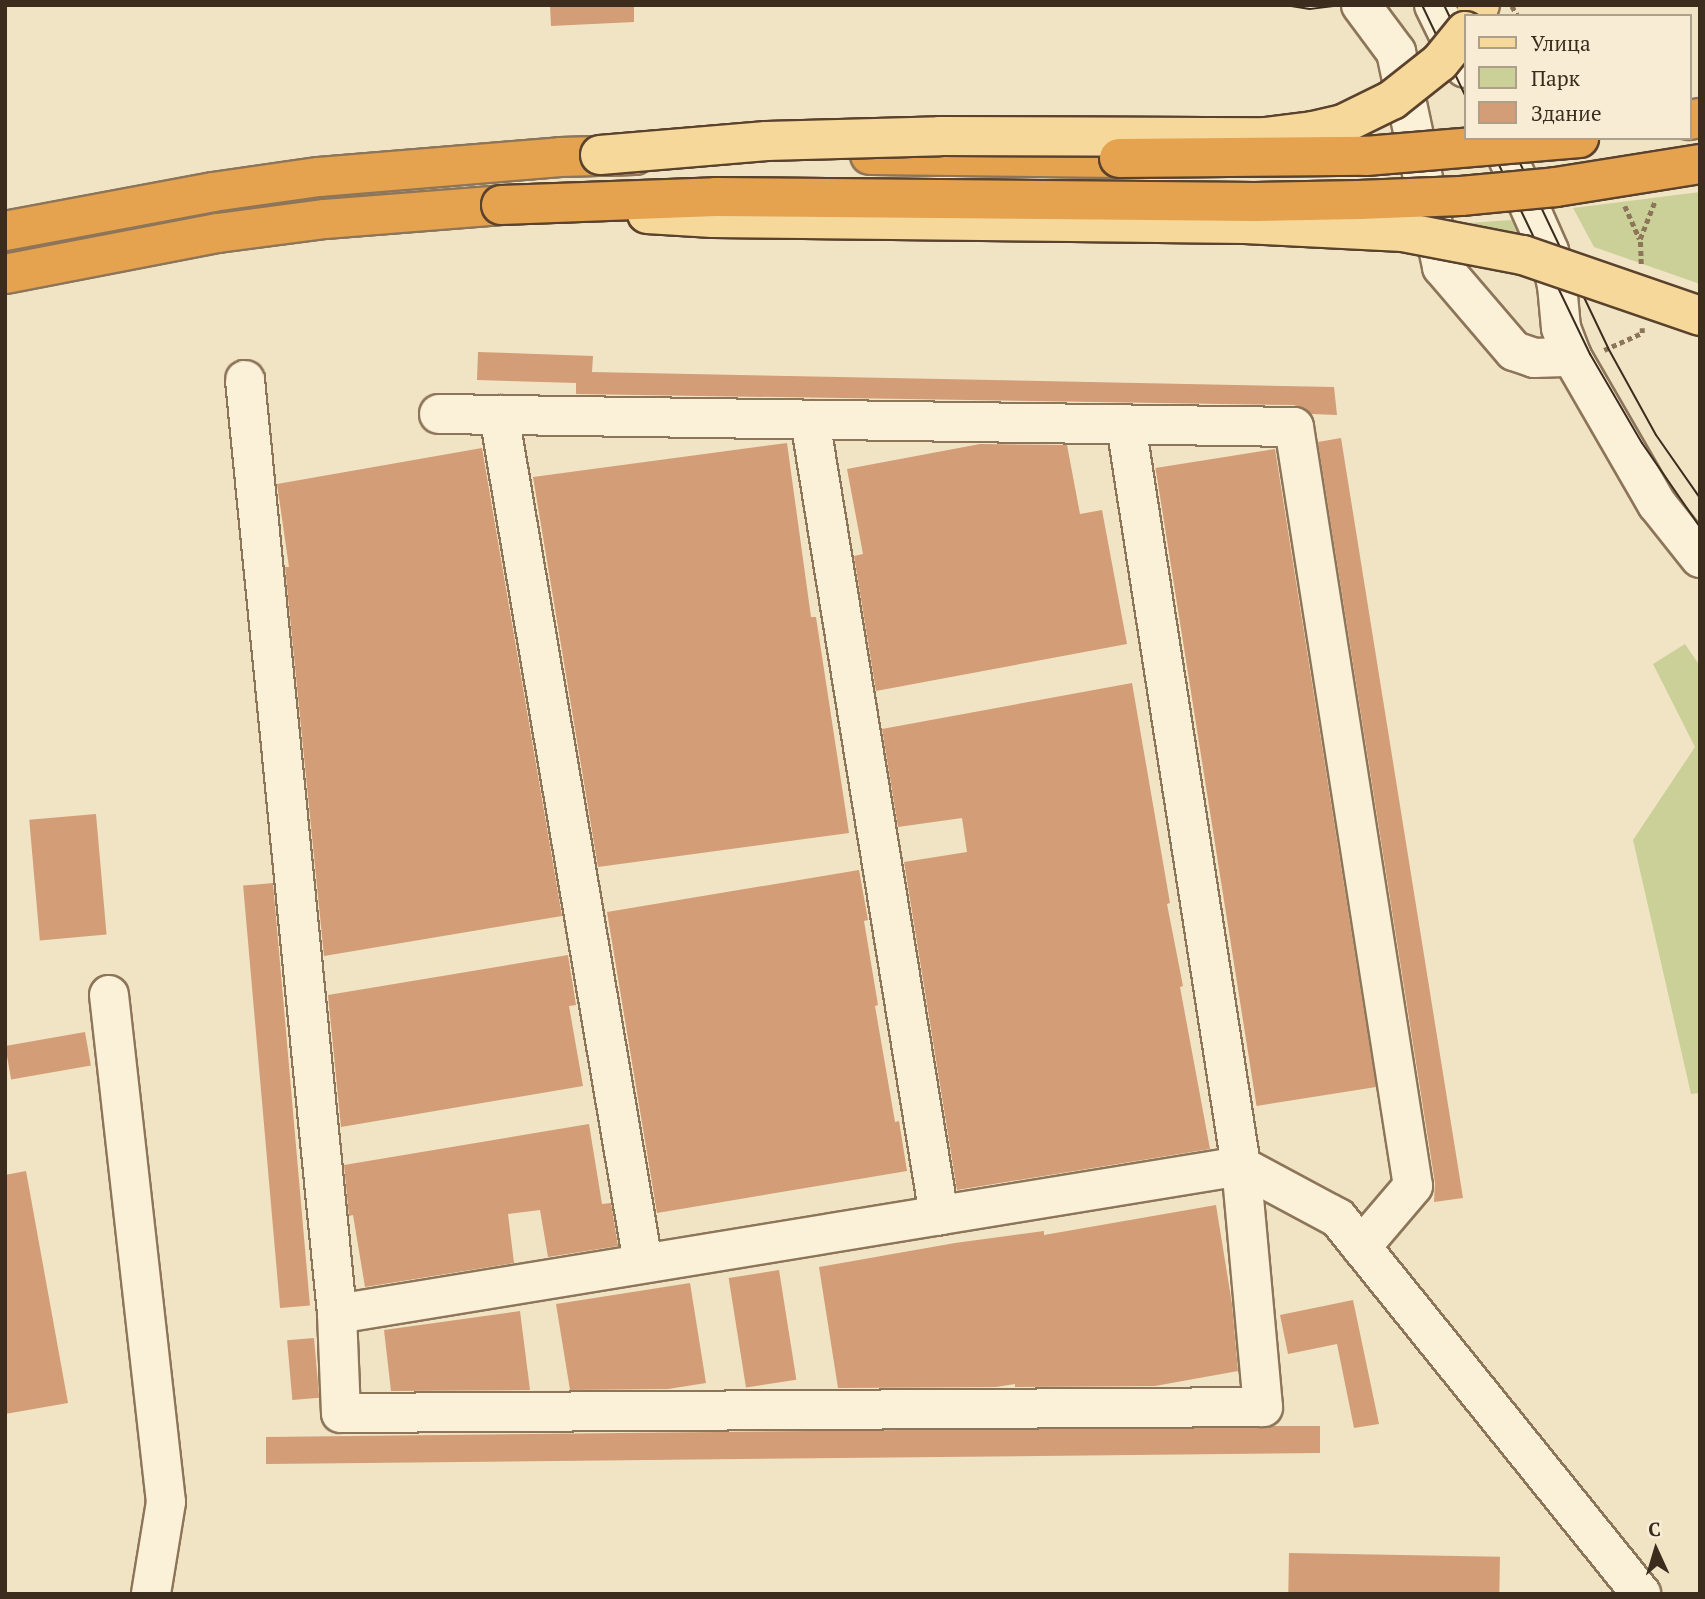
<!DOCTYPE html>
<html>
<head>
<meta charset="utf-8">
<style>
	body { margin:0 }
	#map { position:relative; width:1705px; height:1599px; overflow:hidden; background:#f1e4c4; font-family:"PT Serif",serif }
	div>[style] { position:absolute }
	.green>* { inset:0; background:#cad097 }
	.building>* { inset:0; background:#d29d77; transform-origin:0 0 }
	.path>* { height:4.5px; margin-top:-2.25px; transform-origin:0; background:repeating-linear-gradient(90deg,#8d7559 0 5px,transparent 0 8.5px) }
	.roads { filter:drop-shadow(2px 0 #8d7559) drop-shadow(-2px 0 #8d7559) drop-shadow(0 2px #8d7559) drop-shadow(0 -2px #8d7559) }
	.minor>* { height:38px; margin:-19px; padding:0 19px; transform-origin:19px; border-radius:19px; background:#fbf0d8 }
	.major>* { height:38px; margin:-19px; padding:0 19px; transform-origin:19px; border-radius:19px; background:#f6d99a }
	.highway>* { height:38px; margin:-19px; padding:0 19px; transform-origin:19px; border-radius:19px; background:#e5a350 }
	.tram>* { height:2px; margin:-1px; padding:0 1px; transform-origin:1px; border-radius:1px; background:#3c2c1e }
	.bridges { filter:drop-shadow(2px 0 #5b422d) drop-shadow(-2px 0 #5b422d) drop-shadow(0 2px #5b422d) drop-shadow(0 -2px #5b422d) }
	.major-bridge>* { height:38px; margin:-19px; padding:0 19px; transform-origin:19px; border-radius:19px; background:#f6d99a }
	.highway-bridge>* { height:38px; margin:-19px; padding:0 19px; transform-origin:19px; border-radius:19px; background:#e5a350 }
	span { translate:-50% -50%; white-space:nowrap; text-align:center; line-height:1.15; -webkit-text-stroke:5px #f8edd4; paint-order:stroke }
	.frame { position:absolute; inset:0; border:7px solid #3c2c1e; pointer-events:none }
	.legend { position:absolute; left:1464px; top:14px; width:228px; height:126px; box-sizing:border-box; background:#f8edd4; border:2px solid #ada08b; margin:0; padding:9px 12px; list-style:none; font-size:21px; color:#3c2c1e }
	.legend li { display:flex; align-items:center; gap:14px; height:35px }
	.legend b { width:35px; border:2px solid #ada08b }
	.north { position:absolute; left:1621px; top:1515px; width:70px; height:70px; -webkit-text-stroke:5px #f8edd4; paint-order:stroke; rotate:356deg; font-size:19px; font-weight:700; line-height:28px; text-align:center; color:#3c2c1e }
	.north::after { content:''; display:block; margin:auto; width:24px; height:32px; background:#3c2c1e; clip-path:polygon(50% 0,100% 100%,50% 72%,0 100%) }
</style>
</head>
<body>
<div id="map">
	<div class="green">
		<div style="clip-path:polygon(1700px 192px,1700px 284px,1594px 247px,1573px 208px)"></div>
		<div style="clip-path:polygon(1540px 218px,1550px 242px,1468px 223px)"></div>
		<div style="clip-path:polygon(1685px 644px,1700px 666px,1700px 1093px,1691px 1094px,1633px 840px,1695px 747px,1653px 664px)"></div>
	</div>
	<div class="building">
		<div style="clip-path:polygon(550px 5px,634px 5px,634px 22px,551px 26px)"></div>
		<div style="clip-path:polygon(478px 352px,593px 356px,592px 372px,1334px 387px,1337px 415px,1312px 414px,1294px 405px,576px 394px,576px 383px,477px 380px)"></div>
		<div style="clip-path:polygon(1341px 438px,1463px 1198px,1434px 1202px,1435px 1183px,1318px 442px)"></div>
		<div style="clip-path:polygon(787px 443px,811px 617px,816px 617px,849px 833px,598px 867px,533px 477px)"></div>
		<div style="clip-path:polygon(980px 444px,1067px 445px,1080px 514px,1102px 510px,1127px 644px,876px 691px,854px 556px,863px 554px,847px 469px)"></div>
		<div style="clip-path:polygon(482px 448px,562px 916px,324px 956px,285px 567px,289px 567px,277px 484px)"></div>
		<div style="left:1275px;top:449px;width:646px;height:121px;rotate:81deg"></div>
		<div style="clip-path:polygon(1132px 683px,1170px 903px,1167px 904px,1183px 986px,1180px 987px,1210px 1149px,957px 1190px,904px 862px,967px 852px,962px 818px,898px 827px,882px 729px)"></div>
		<div style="left:96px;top:814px;width:121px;height:67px;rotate:85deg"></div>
		<div style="clip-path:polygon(859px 870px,868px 920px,864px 921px,878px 1005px,875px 1006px,895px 1122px,899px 1121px,907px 1171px,657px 1213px,607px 912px)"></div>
		<div style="left:273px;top:883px;width:424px;height:30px;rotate:85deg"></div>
		<div style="clip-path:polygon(568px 955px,576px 1005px,569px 1006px,583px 1086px,341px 1127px,328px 995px)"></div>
		<div style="left:85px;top:1032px;width:34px;height:81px;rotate:80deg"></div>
		<div style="clip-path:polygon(589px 1124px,602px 1204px,611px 1203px,618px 1246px,548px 1257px,540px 1210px,508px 1214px,514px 1263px,365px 1287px,353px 1215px,349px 1216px,344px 1165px)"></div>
		<div style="clip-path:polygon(26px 1171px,68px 1403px,5px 1414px,5px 1175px)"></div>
		<div style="clip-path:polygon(1216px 1205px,1232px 1304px,1238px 1371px,1155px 1386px,1015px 1387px,1015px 1384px,996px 1387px,838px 1388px,819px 1267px,955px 1243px,1044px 1231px,1044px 1235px)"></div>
		<div style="left:779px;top:1270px;width:111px;height:51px;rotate:81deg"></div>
		<div style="clip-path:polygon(690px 1283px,706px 1383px,668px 1389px,570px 1390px,556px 1304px)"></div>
		<div style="clip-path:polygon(1353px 1300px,1379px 1424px,1354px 1428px,1337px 1344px,1288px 1354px,1280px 1315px)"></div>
		<div style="clip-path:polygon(520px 1311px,530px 1390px,391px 1391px,384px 1330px)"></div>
		<div style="left:314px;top:1338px;width:60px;height:27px;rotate:85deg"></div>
		<div style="clip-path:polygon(1272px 1426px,1320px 1426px,1320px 1453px,266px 1464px,266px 1437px)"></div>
		<div style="left:1289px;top:1553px;width:211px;height:41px;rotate:1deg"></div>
	</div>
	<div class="path">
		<div style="left:1512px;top:6px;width:12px;rotate:59deg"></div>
		<div style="left:1625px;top:206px;width:36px;rotate:66deg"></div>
		<div style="left:1641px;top:264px;width:25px;rotate:-92deg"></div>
		<div style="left:1640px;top:239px;width:41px;rotate:-68.5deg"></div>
		<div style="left:1604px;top:350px;width:42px;rotate:-24.1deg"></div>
		<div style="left:1642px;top:333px;width:5px;rotate:-90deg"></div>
	</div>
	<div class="roads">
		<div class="minor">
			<div style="left:1361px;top:5px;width:59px;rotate:53.3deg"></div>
			<div style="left:1396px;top:52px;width:220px;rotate:77.9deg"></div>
			<div style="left:1442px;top:267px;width:111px;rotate:49.4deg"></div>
			<div style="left:1514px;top:351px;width:21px;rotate:19deg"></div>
			<div style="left:1534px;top:358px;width:38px;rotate:-2deg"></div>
			<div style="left:1572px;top:357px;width:170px;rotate:60deg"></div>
			<div style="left:1657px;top:504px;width:69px;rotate:51.5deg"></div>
			<div style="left:1434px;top:5px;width:70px;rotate:63.8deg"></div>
			<div style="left:1499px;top:138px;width:124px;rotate:66.1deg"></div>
			<div style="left:1549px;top:251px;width:35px;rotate:77deg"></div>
			<div style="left:1557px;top:285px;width:43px;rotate:84.7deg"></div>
			<div style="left:1561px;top:328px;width:31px;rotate:69deg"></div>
			<div style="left:245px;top:380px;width:939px;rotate:84.37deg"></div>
			<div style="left:337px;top:1314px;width:99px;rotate:87.7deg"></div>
			<div style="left:341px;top:1413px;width:922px;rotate:-0.37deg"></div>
			<div style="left:1263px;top:1407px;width:242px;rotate:-95.2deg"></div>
			<div style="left:1241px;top:1166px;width:750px;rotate:-98.82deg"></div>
			<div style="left:439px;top:414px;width:855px;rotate:0.87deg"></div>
			<div style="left:1294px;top:427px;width:768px;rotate:81.09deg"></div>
			<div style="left:1413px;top:1186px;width:80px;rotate:130.4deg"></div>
			<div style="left:499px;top:415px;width:860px;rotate:80.36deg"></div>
			<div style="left:810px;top:420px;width:806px;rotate:80.79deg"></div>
			<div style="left:109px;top:995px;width:510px;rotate:83.59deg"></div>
			<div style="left:166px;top:1502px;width:93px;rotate:99.3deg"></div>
			<div style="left:337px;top:1314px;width:916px;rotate:-9.3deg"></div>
			<div style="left:1241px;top:1166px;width:110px;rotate:28.2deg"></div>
			<div style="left:1338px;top:1218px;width:483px;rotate:51.1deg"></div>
		</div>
		<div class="major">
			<div style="left:1475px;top:16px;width:12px;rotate:-66deg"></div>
		</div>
		<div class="highway">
			<div style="left:1689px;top:120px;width:11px;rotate:-10deg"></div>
			<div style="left:870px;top:155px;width:249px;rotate:0.7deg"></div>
			<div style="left:5px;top:231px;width:212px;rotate:-10.6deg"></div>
			<div style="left:213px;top:192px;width:107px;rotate:-8.1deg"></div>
			<div style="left:319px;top:177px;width:242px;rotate:-4.7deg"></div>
			<div style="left:560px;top:157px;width:75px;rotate:-1.5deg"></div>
			<div style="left:5px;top:274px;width:217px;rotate:-10.9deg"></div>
			<div style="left:218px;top:233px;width:108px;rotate:-7.5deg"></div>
			<div style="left:325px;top:219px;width:177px;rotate:-4.5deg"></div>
		</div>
	</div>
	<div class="tram">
		<div style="left:1285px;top:5px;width:25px;rotate:9deg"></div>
		<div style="left:1310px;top:9px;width:31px;rotate:-7deg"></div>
		<div style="left:1422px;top:5px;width:100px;rotate:64.5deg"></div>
		<div style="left:1444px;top:5px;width:49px;rotate:64.5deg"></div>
		<div style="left:1486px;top:138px;width:240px;rotate:64.3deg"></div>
		<div style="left:1590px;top:354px;width:103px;rotate:59.7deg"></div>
		<div style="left:1642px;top:443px;width:102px;rotate:55.4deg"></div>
		<div style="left:1508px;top:138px;width:233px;rotate:64.5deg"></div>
		<div style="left:1608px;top:348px;width:99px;rotate:61.1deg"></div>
		<div style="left:1656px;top:435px;width:77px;rotate:55.1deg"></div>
	</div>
	<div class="bridges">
		<div class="major-bridge">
			<div style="left:600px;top:155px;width:167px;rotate:-4.8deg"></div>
			<div style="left:766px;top:141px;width:174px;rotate:-1.6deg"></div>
			<div style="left:940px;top:136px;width:325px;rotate:0.2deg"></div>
			<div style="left:1265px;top:137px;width:48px;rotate:-7.1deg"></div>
			<div style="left:1313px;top:131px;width:31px;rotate:-13deg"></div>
			<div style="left:1343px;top:124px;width:55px;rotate:-26.1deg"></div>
			<div style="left:1392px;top:100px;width:61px;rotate:-38.4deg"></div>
			<div style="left:1440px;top:62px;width:40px;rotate:-51deg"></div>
			<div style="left:647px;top:214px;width:66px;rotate:3.5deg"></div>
			<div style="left:713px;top:218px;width:532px;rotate:0.65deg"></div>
			<div style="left:1245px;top:224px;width:158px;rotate:2.9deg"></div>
			<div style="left:1403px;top:232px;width:122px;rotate:10.9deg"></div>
			<div style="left:1523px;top:255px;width:187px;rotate:19deg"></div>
		</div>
		<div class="highway-bridge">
			<div style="left:1119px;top:158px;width:247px;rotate:-0.5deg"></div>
			<div style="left:1366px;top:156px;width:214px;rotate:-4.8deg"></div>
			<div style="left:501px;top:205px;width:215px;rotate:-2.1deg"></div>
			<div style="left:716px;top:197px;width:539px;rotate:0.53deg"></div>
			<div style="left:1255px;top:202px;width:104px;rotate:-1.1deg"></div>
			<div style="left:1359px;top:200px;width:102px;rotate:-2.2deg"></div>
			<div style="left:1461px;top:196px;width:95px;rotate:-5.4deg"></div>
			<div style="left:1556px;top:187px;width:146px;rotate:-9.1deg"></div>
		</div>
	</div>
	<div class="frame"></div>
	<ul class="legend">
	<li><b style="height:9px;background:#f6d99a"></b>Улица</li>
	<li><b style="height:19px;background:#cad097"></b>Парк</li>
	<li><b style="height:19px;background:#d29d77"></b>Здание</li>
	</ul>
	<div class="north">С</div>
</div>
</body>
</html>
